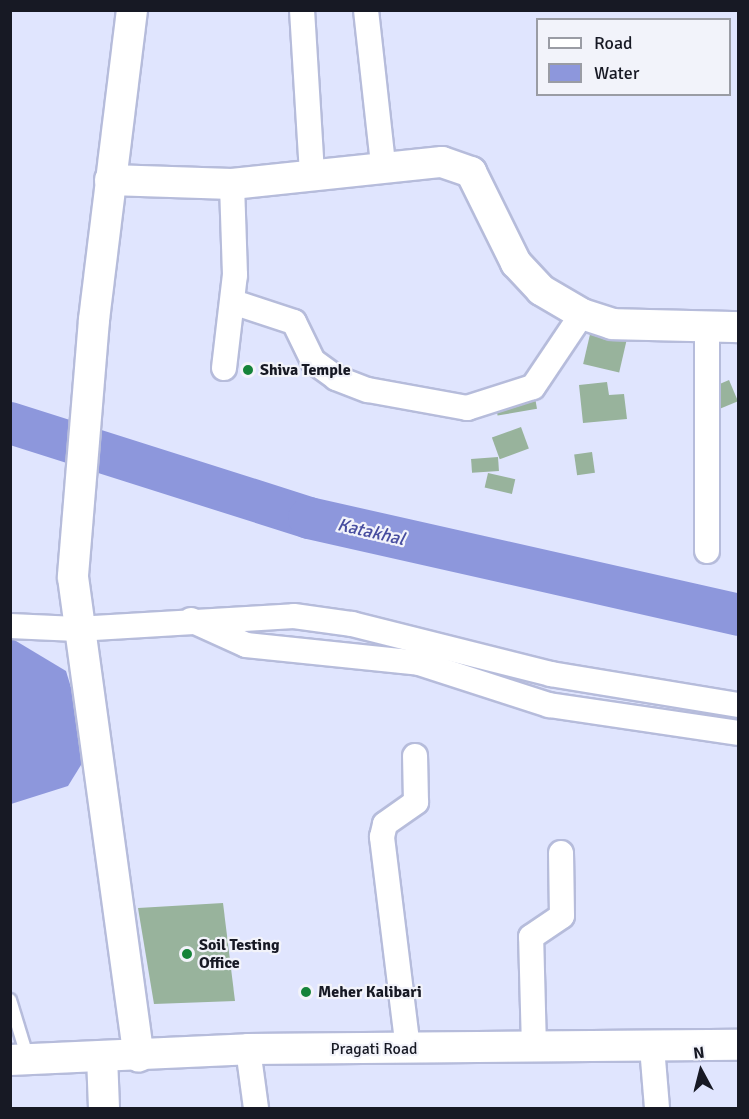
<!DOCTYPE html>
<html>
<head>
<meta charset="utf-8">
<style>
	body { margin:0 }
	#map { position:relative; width:749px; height:1119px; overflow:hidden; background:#e0e5fe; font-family:Signika,sans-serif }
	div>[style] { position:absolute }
	.water>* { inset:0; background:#8d97dc }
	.river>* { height:42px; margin:-21px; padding:0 21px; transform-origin:21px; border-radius:21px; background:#8d97dc }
	.building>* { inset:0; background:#98b39c; transform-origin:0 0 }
	.roads { filter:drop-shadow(2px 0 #b6bcdb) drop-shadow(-2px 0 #b6bcdb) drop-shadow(0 2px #b6bcdb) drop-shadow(0 -2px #b6bcdb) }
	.service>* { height:12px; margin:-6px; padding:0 6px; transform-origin:6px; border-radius:6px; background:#fff }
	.minor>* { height:24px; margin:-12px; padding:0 12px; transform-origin:12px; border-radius:12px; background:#fff }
	.tertiary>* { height:30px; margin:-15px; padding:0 15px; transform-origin:15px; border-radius:15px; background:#fff }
	.dots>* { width:16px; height:16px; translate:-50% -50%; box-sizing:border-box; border:3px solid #f2f3fa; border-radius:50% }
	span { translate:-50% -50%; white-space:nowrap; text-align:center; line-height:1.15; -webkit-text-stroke:4.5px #f2f3fa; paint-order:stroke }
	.poi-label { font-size:16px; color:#171924; font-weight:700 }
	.left { translate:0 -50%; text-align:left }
	.street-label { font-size:16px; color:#171924 }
	.water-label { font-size:18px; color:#474d9f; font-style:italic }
	.frame { position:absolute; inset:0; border:12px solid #171924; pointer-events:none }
	.legend { position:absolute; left:536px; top:18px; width:195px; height:78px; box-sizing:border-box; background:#f2f3fa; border:2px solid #9a9ca4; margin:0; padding:8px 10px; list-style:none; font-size:18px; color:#171924 }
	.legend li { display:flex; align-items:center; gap:12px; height:30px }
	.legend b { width:30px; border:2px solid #9a9ca4 }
	.north { position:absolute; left:671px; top:1041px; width:60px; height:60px; -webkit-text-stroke:4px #f2f3fa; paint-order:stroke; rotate:353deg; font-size:16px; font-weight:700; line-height:24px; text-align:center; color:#171924 }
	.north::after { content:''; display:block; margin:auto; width:21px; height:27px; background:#171924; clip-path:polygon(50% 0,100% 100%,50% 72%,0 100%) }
</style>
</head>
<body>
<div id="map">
	<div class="water">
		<div style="clip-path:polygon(11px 638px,66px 671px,80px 717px,81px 765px,68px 786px,11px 804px)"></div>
	</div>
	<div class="river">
		<div style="left:10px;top:423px;width:314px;rotate:17.6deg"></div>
		<div style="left:309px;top:518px;width:440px;rotate:12.7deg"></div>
	</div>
	<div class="building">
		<div style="left:591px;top:330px;width:37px;height:35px;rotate:13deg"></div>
		<div style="left:729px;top:380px;width:23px;height:19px;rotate:67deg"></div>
		<div style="clip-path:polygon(607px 382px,609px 395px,624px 394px,627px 419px,583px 423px,579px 385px)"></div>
		<div style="left:533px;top:386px;width:23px;height:40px;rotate:80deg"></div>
		<div style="left:521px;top:427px;width:23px;height:31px;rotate:70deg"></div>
		<div style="left:592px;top:452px;width:21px;height:18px;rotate:82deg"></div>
		<div style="left:498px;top:457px;width:14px;height:27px;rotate:86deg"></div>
		<div style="left:488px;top:473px;width:28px;height:15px;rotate:13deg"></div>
		<div style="clip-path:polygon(223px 903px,235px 1001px,154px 1004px,138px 908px)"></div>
	</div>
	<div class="roads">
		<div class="service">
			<div style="left:10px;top:1000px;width:62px;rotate:73deg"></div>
		</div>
		<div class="minor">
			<div style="left:302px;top:10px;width:164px;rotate:86.5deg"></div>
			<div style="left:366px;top:10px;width:156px;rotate:83.7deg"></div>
			<div style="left:233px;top:302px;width:64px;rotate:18.2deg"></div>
			<div style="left:294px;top:322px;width:43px;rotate:64deg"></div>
			<div style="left:313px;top:361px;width:29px;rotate:36deg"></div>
			<div style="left:336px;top:378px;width:34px;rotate:21deg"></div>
			<div style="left:368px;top:390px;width:101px;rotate:10.3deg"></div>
			<div style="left:467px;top:408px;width:69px;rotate:-17.7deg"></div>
			<div style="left:533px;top:387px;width:88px;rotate:-56.1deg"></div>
			<div style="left:224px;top:368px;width:94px;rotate:-83.3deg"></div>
			<div style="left:235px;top:275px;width:91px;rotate:-91.9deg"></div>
			<div style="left:707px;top:551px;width:224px;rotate:-90deg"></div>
			<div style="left:191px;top:620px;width:60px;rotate:24.4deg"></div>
			<div style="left:246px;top:645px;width:174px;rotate:5.9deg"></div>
			<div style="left:419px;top:663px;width:137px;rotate:17.9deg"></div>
			<div style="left:549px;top:705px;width:191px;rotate:8.4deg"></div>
			<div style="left:10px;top:626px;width:67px;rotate:2.6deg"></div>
			<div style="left:77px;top:629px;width:217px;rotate:-3.4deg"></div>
			<div style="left:294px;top:616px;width:59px;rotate:7.9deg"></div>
			<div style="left:352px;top:624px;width:205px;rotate:14.1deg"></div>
			<div style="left:551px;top:674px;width:190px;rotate:9.4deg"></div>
			<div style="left:652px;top:1047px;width:61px;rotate:85.3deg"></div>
			<div style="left:534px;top:1048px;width:111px;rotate:-91.5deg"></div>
			<div style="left:531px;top:937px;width:37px;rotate:-34deg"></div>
			<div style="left:562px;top:916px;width:63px;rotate:-90.9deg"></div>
			<div style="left:248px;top:1049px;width:60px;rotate:82.3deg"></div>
			<div style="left:408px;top:1049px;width:214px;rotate:-97deg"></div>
			<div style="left:382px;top:837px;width:13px;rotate:-77deg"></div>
			<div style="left:385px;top:824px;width:38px;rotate:-35deg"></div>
			<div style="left:416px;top:802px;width:46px;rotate:-91.2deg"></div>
		</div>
		<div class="tertiary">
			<div style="left:132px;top:10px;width:312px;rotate:97deg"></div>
			<div style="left:94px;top:320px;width:258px;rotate:94.7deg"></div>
			<div style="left:73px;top:577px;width:484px;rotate:82.2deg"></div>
			<div style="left:110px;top:180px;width:122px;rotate:1.9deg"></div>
			<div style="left:232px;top:184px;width:211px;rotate:-6deg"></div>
			<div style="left:442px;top:162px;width:31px;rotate:19deg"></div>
			<div style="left:471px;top:172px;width:102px;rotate:63.7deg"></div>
			<div style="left:516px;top:263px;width:37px;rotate:47deg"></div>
			<div style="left:541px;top:290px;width:48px;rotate:30.3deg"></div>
			<div style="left:582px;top:314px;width:32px;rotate:18deg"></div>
			<div style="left:612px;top:324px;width:126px;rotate:1.4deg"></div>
			<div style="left:102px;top:1056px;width:52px;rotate:87.8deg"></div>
			<div style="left:10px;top:1060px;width:238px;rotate:-2.6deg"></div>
			<div style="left:248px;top:1049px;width:490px;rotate:-0.5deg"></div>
		</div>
	</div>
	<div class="dots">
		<div style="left:248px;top:370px;background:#158339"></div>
		<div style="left:187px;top:954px;background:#158339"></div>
		<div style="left:306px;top:992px;background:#158339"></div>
	</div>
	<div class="poi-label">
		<span class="left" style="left:260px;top:370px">Shiva Temple</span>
		<span class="left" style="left:199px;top:954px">Soil Testing<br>Office</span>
		<span class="left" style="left:318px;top:992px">Meher Kalibari</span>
	</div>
	<div class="street-label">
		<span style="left:374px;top:1049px">Pragati Road</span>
	</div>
	<div class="water-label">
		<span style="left:371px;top:532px;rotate:13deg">Katakhal</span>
	</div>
	<div class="frame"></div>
	<ul class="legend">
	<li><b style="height:8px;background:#fff"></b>Road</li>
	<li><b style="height:16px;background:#8d97dc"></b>Water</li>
	</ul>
	<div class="north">N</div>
</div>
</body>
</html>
